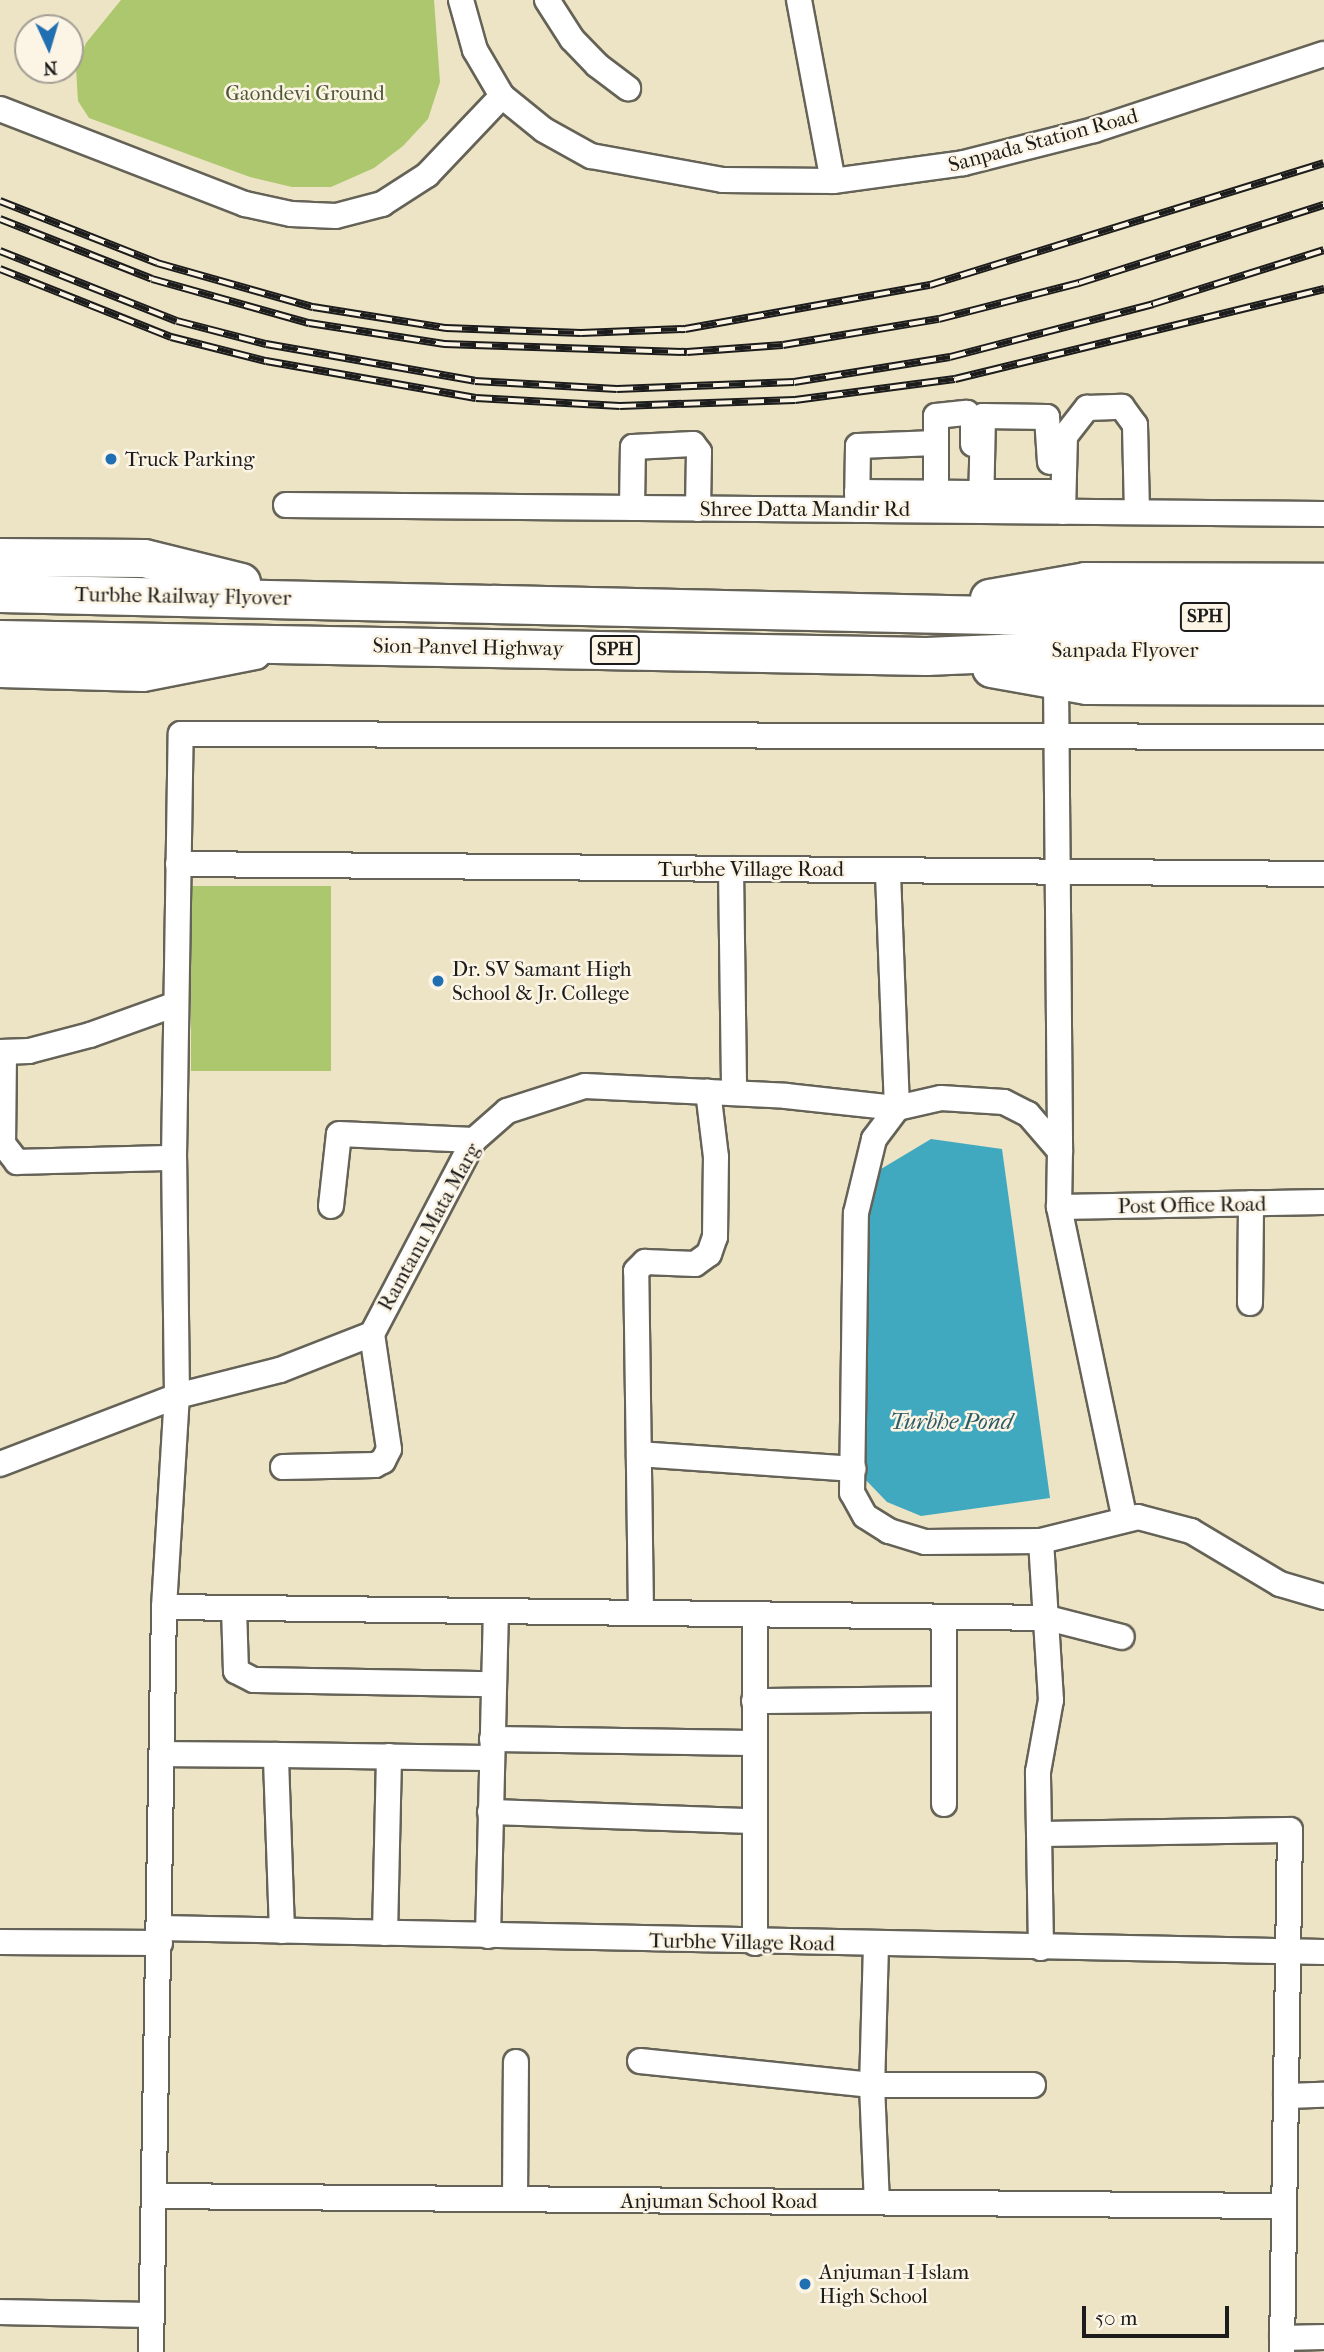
<!DOCTYPE html>
<html>
<head>
<meta charset="utf-8">
<style>
	body { margin:0 }
	#map { position:relative; width:1324px; height:2352px; overflow:hidden; background:#ede4c5; font-family:"IM FELL French Canon",serif }
	div>[style] { position:absolute }
	.green>* { inset:0; background:#acc76d; transform-origin:0 0 }
	.water>* { inset:0; background:#40a9c0 }
	.roads { filter:drop-shadow(2px 0 #656257) drop-shadow(-2px 0 #656257) drop-shadow(0 2px #656257) drop-shadow(0 -2px #656257) }
	.minor>* { height:24px; margin:-12px; padding:0 12px; transform-origin:12px; border-radius:12px; background:#fff }
	.major>* { height:32px; margin:-16px; padding:0 16px; transform-origin:16px; border-radius:16px; background:#fff }
	.highway>* { height:37px; margin:-18.5px; padding:0 18.5px; transform-origin:18.5px; border-radius:18.5px; background:#fff }
	.rail>* { height:8px; margin-top:-4px; transform-origin:0; background:repeating-linear-gradient(90deg,#fcf5e5 0 16px,#1c1c1c 0 32px); box-sizing:border-box; border-block:2px solid #1c1c1c }
	.dots>* { width:19px; height:19px; translate:-50% -50%; box-sizing:border-box; border:4px solid #fcf5e5; border-radius:50% }
	span { translate:-50% -50%; white-space:nowrap; text-align:center; line-height:1.15; -webkit-text-stroke:5px #fcf5e5; paint-order:stroke }
	.shield-label span { padding:2px 5px; background:#fcf5e5; border:2px solid; border-radius:5px; -webkit-text-stroke-width:0 }
	.shield-label { font-size:19px; color:#1c1c1c; font-weight:700 }
	.park-label { font-size:21px; color:#4e5838 }
	.street-label { font-size:21px; color:#1c1c1c }
	.poi-label { font-size:21px; color:#1c1c1c }
	.left { translate:0 -50%; text-align:left }
	.water-label { font-size:23px; color:#2c5b66; font-style:italic }
	.north { position:absolute; left:14px; top:14px; width:70px; height:70px; box-sizing:border-box; background:#fcf5e5; border:2px solid #a29e95; border-radius:50%; rotate:176deg; font-size:19px; font-weight:700; line-height:28px; text-align:center; color:#1c1c1c }
	.north::after { content:''; display:block; margin:auto; width:24px; height:32px; background:#1f6fb2; clip-path:polygon(50% 0,100% 100%,50% 72%,0 100%) }
	.scale { position:absolute; left:1082px; top:2306px; width:147px; height:32px; box-sizing:border-box; border:4px solid #1c1c1c; border-top:0; padding-left:9px; font-size:21px; line-height:24px; white-space:nowrap; color:#1c1c1c; -webkit-text-stroke:5px #fcf5e5; paint-order:stroke }
</style>
</head>
<body>
<div id="map">
	<div class="green">
		<div style="clip-path:polygon(121px 0,434px 0,440px 82px,428px 119px,403px 146px,374px 168px,331px 187px,292px 187px,250px 177px,89px 118px,78px 101px,76px 68px,86px 43px)"></div>
		<div style="left:191px;top:886px;width:140px;height:185px"></div>
	</div>
	<div class="water">
		<div style="clip-path:polygon(931px 1139px,1002px 1149px,1050px 1498px,921px 1516px,887px 1502px,861px 1475px,871px 1175px)"></div>
	</div>
	<div class="roads">
		<div class="minor">
			<div style="left:461px;top:0;width:52px;rotate:74.4deg"></div>
			<div style="left:475px;top:50px;width:53px;rotate:59.6deg"></div>
			<div style="left:502px;top:96px;width:54px;rotate:39deg"></div>
			<div style="left:544px;top:130px;width:54px;rotate:29deg"></div>
			<div style="left:591px;top:156px;width:134px;rotate:10.3deg"></div>
			<div style="left:723px;top:180px;width:110px;rotate:0.5deg"></div>
			<div style="left:833px;top:181px;width:132px;rotate:-7.8deg"></div>
			<div style="left:964px;top:163px;width:134px;rotate:-14.2deg"></div>
			<div style="left:1094px;top:130px;width:242px;rotate:-18.3deg"></div>
			<div style="left:547px;top:0;width:46px;rotate:57.3deg"></div>
			<div style="left:572px;top:39px;width:36px;rotate:46deg"></div>
			<div style="left:597px;top:65px;width:39px;rotate:37deg"></div>
			<div style="left:799px;top:0;width:184px;rotate:79.4deg"></div>
			<div style="left:0;top:109px;width:263px;rotate:21.2deg"></div>
			<div style="left:245px;top:204px;width:47px;rotate:12.3deg"></div>
			<div style="left:291px;top:214px;width:45px;rotate:2.5deg"></div>
			<div style="left:336px;top:216px;width:48px;rotate:-14.6deg"></div>
			<div style="left:382px;top:204px;width:54px;rotate:-32.8deg"></div>
			<div style="left:427px;top:175px;width:109px;rotate:-46.5deg"></div>
			<div style="left:857px;top:492px;width:117px;rotate:0.5deg"></div>
			<div style="left:981px;top:492px;width:69px"></div>
			<div style="left:286px;top:505px;width:1038px;rotate:0.5deg"></div>
			<div style="left:632px;top:508px;width:61px;rotate:-89.1deg"></div>
			<div style="left:633px;top:447px;width:60px;rotate:-2.9deg"></div>
			<div style="left:693px;top:444px;width:10px;rotate:53deg"></div>
			<div style="left:699px;top:452px;width:57px;rotate:91deg"></div>
			<div style="left:857px;top:510px;width:64px;rotate:-89.1deg"></div>
			<div style="left:858px;top:446px;width:78px;rotate:-2.2deg"></div>
			<div style="left:936px;top:510px;width:94px;rotate:-90deg"></div>
			<div style="left:936px;top:416px;width:31px;rotate:-6deg"></div>
			<div style="left:967px;top:413px;width:10px;rotate:53deg"></div>
			<div style="left:973px;top:421px;width:23px;rotate:90deg"></div>
			<div style="left:981px;top:511px;width:95px;rotate:-88.8deg"></div>
			<div style="left:983px;top:416px;width:64px;rotate:0.9deg"></div>
			<div style="left:1047px;top:417px;width:45px;rotate:86.2deg"></div>
			<div style="left:1063px;top:512px;width:76px;rotate:-88.5deg"></div>
			<div style="left:1065px;top:436px;width:36px;rotate:-52deg"></div>
			<div style="left:1087px;top:408px;width:35px;rotate:-2deg"></div>
			<div style="left:1122px;top:407px;width:22px;rotate:54deg"></div>
			<div style="left:1135px;top:425px;width:87px;rotate:88.7deg"></div>
			<div style="left:1056px;top:680px;width:471px;rotate:89.5deg"></div>
			<div style="left:178px;top:864px;width:1146px;rotate:0.5deg"></div>
			<div style="left:731px;top:869px;width:224px;rotate:89.2deg"></div>
			<div style="left:0;top:1052px;width:29px;rotate:-2deg"></div>
			<div style="left:29px;top:1051px;width:63px;rotate:-14.7deg"></div>
			<div style="left:90px;top:1035px;width:91px;rotate:-19.8deg"></div>
			<div style="left:4px;top:1052px;width:92px;rotate:90.6deg"></div>
			<div style="left:3px;top:1144px;width:23px;rotate:52deg"></div>
			<div style="left:17px;top:1162px;width:157px;rotate:-1.5deg"></div>
			<div style="left:331px;top:1206px;width:72px;rotate:-83.7deg"></div>
			<div style="left:339px;top:1134px;width:135px;rotate:2.5deg"></div>
			<div style="left:1059px;top:1207px;width:265px;rotate:-1.1deg"></div>
			<div style="left:1250px;top:1303px;width:100px;rotate:-89.4deg"></div>
			<div style="left:639px;top:1454px;width:215px;rotate:4deg"></div>
			<div style="left:0;top:1464px;width:190px;rotate:-21deg"></div>
			<div style="left:177px;top:1396px;width:106px;rotate:-14.2deg"></div>
			<div style="left:280px;top:1370px;width:99px;rotate:-21.4deg"></div>
			<div style="left:372px;top:1334px;width:219px;rotate:-62.3deg"></div>
			<div style="left:474px;top:1140px;width:44px;rotate:-41.3deg"></div>
			<div style="left:507px;top:1111px;width:82px;rotate:-17.8deg"></div>
			<div style="left:585px;top:1086px;width:201px;rotate:2.8deg"></div>
			<div style="left:786px;top:1096px;width:112px;rotate:6.2deg"></div>
			<div style="left:897px;top:1108px;width:238px;rotate:-92.2deg"></div>
			<div style="left:283px;top:1467px;width:92px;rotate:-1.2deg"></div>
			<div style="left:375px;top:1465px;width:9px;rotate:-27deg"></div>
			<div style="left:383px;top:1461px;width:13px;rotate:-63deg"></div>
			<div style="left:389px;top:1449px;width:116px;rotate:-98.4deg"></div>
			<div style="left:1041px;top:1541px;width:116px;rotate:179.5deg"></div>
			<div style="left:925px;top:1542px;width:38px;rotate:-163deg"></div>
			<div style="left:889px;top:1531px;width:28px;rotate:-148deg"></div>
			<div style="left:865px;top:1516px;width:26px;rotate:-119deg"></div>
			<div style="left:852px;top:1493px;width:280px;rotate:-89.2deg"></div>
			<div style="left:856px;top:1213px;width:76px;rotate:-76.3deg"></div>
			<div style="left:874px;top:1139px;width:39px;rotate:-53deg"></div>
			<div style="left:897px;top:1108px;width:45px;rotate:-12.8deg"></div>
			<div style="left:941px;top:1098px;width:63px;rotate:3.6deg"></div>
			<div style="left:1004px;top:1102px;width:27px;rotate:27deg"></div>
			<div style="left:1028px;top:1114px;width:49px;rotate:49.1deg"></div>
			<div style="left:1060px;top:1151px;width:56px;rotate:91deg"></div>
			<div style="left:1059px;top:1207px;width:319px;rotate:78.1deg"></div>
			<div style="left:164px;top:1607px;width:884px;rotate:0.71deg"></div>
			<div style="left:1048px;top:1618px;width:76px;rotate:14.4deg"></div>
			<div style="left:234px;top:1608px;width:63px;rotate:88.2deg"></div>
			<div style="left:236px;top:1671px;width:20px;rotate:27deg"></div>
			<div style="left:254px;top:1680px;width:240px;rotate:1deg"></div>
			<div style="left:641px;top:1613px;width:342px;rotate:-90.8deg"></div>
			<div style="left:636px;top:1271px;width:13px;rotate:-45deg"></div>
			<div style="left:645px;top:1262px;width:50px;rotate:2.3deg"></div>
			<div style="left:695px;top:1264px;width:17px;rotate:-36deg"></div>
			<div style="left:709px;top:1254px;width:18px;rotate:-71deg"></div>
			<div style="left:715px;top:1237px;width:80px;rotate:-89.3deg"></div>
			<div style="left:716px;top:1157px;width:66px;rotate:-96.9deg"></div>
			<div style="left:755px;top:1615px;width:328px;rotate:90deg"></div>
			<div style="left:754px;top:1701px;width:189px;rotate:-0.6deg"></div>
			<div style="left:492px;top:1739px;width:262px;rotate:0.9deg"></div>
			<div style="left:162px;top:1754px;width:114px;rotate:0.5deg"></div>
			<div style="left:944px;top:1804px;width:185px;rotate:-90deg"></div>
			<div style="left:490px;top:1812px;width:264px;rotate:2deg"></div>
			<div style="left:1039px;top:1834px;width:251px;rotate:-0.9deg"></div>
			<div style="left:1290px;top:1830px;width:522px;rotate:90.88deg"></div>
			<div style="left:160px;top:1928px;width:1164px;rotate:1.18deg"></div>
			<div style="left:282px;top:1931px;width:176px;rotate:-92deg"></div>
			<div style="left:276px;top:1755px;width:215px;rotate:0.8deg"></div>
			<div style="left:385px;top:1933px;width:177px;rotate:-88.7deg"></div>
			<div style="left:488px;top:1936px;width:325px;rotate:-88.6deg"></div>
			<div style="left:0;top:1942px;width:160px;rotate:0.4deg"></div>
			<div style="left:876px;top:1945px;width:140px;rotate:91.6deg"></div>
			<div style="left:872px;top:2085px;width:117px;rotate:87.6deg"></div>
			<div style="left:1041px;top:1948px;width:176px;rotate:-91deg"></div>
			<div style="left:1038px;top:1772px;width:73px;rotate:-79.8deg"></div>
			<div style="left:1051px;top:1700px;width:159px;rotate:-93.6deg"></div>
			<div style="left:1041px;top:1541px;width:100px;rotate:-13.9deg"></div>
			<div style="left:1138px;top:1517px;width:55px;rotate:14.8deg"></div>
			<div style="left:1191px;top:1531px;width:104px;rotate:30.8deg"></div>
			<div style="left:1280px;top:1584px;width:46px;rotate:16.5deg"></div>
			<div style="left:640px;top:2061px;width:233px;rotate:5.9deg"></div>
			<div style="left:872px;top:2085px;width:161px"></div>
			<div style="left:1286px;top:2096px;width:38px;rotate:-2deg"></div>
			<div style="left:154px;top:2196px;width:1130px;rotate:0.51deg"></div>
			<div style="left:515px;top:2199px;width:137px;rotate:-89.6deg"></div>
			<div style="left:0;top:2312px;width:152px;rotate:1.1deg"></div>
			<div style="left:1282px;top:2338px;width:42px;rotate:-1.4deg"></div>
			<div style="left:151px;top:2352px;width:745px;rotate:-89deg"></div>
			<div style="left:164px;top:1607px;width:211px;rotate:-86.5deg"></div>
			<div style="left:177px;top:1396px;width:238px;rotate:-90.7deg"></div>
			<div style="left:174px;top:1158px;width:424px;rotate:-89.1deg"></div>
			<div style="left:181px;top:734px;width:1143px;rotate:0.15deg"></div>
		</div>
		<div class="major">
			<div style="left:0;top:671px;width:143px;rotate:1.6deg"></div>
			<div style="left:143px;top:675px;width:114px;rotate:-11.1deg"></div>
		</div>
		<div class="highway">
			<div style="left:0;top:557px;width:144px;rotate:0.4deg"></div>
			<div style="left:144px;top:558px;width:100px;rotate:13.9deg"></div>
			<div style="left:0;top:593px;width:1085px;rotate:1.27deg"></div>
			<div style="left:1085px;top:617px;width:239px;rotate:0.2deg"></div>
			<div style="left:989px;top:598px;width:97px;rotate:-10deg"></div>
			<div style="left:1085px;top:581px;width:239px;rotate:0.2deg"></div>
			<div style="left:0;top:639px;width:926px;rotate:1.05deg"></div>
			<div style="left:926px;top:656px;width:160px;rotate:-2.5deg"></div>
			<div style="left:1086px;top:649px;width:238px;rotate:0.2deg"></div>
			<div style="left:991px;top:668px;width:97px;rotate:10.1deg"></div>
			<div style="left:1086px;top:685px;width:238px;rotate:0.2deg"></div>
		</div>
	</div>
	<div class="rail">
		<div style="left:0;top:201px;width:169px;rotate:21.5deg"></div>
		<div style="left:157px;top:263px;width:162px;rotate:15.8deg"></div>
		<div style="left:313px;top:307px;width:135px;rotate:9deg"></div>
		<div style="left:446px;top:328px;width:135px;rotate:2.1deg"></div>
		<div style="left:581px;top:333px;width:104px;rotate:-2.2deg"></div>
		<div style="left:685px;top:329px;width:249px;rotate:-10.2deg"></div>
		<div style="left:930px;top:285px;width:412px;rotate:-17.2deg"></div>
		<div style="left:0;top:219px;width:163px;rotate:21.5deg"></div>
		<div style="left:152px;top:279px;width:163px;rotate:15.7deg"></div>
		<div style="left:309px;top:323px;width:137px;rotate:8.8deg"></div>
		<div style="left:444px;top:344px;width:243px;rotate:1.9deg"></div>
		<div style="left:687px;top:352px;width:96px;rotate:-4.2deg"></div>
		<div style="left:783px;top:345px;width:158px;rotate:-9.5deg"></div>
		<div style="left:939px;top:319px;width:145px;rotate:-14.4deg"></div>
		<div style="left:1079px;top:283px;width:257px;rotate:-17.7deg"></div>
		<div style="left:0;top:251px;width:190px;rotate:21.6deg"></div>
		<div style="left:177px;top:321px;width:92px;rotate:14.5deg"></div>
		<div style="left:266px;top:344px;width:212px;rotate:10deg"></div>
		<div style="left:475px;top:381px;width:142px;rotate:3.2deg"></div>
		<div style="left:617px;top:389px;width:177px;rotate:-2.3deg"></div>
		<div style="left:794px;top:382px;width:158px;rotate:-9.1deg"></div>
		<div style="left:950px;top:357px;width:210px;rotate:-14.6deg"></div>
		<div style="left:1153px;top:304px;width:179px;rotate:-17.5deg"></div>
		<div style="left:0;top:269px;width:184px;rotate:21.7deg"></div>
		<div style="left:171px;top:337px;width:98px;rotate:14.2deg"></div>
		<div style="left:266px;top:361px;width:213px;rotate:10deg"></div>
		<div style="left:476px;top:398px;width:144px;rotate:3.2deg"></div>
		<div style="left:620px;top:406px;width:175px;rotate:-2deg"></div>
		<div style="left:795px;top:400px;width:161px;rotate:-7.5deg"></div>
		<div style="left:955px;top:379px;width:380px;rotate:-13.7deg"></div>
	</div>
	<div class="dots">
		<div style="left:111px;top:459px;background:#1f6fb2"></div>
		<div style="left:438px;top:981px;background:#1f6fb2"></div>
		<div style="left:805px;top:2284px;background:#1f6fb2"></div>
	</div>
	<div class="shield-label">
		<span style="left:1205px;top:617px">SPH</span>
		<span style="left:615px;top:650px">SPH</span>
	</div>
	<div class="park-label">
		<span style="left:305px;top:93px">Gaondevi Ground</span>
	</div>
	<div class="street-label">
		<span style="left:1043px;top:140px;rotate:-15deg">Sanpada Station Road</span>
		<span style="left:805px;top:509px">Shree Datta Mandir Rd</span>
		<span style="left:183px;top:596px;rotate:1deg">Turbhe Railway Flyover</span>
		<span style="left:468px;top:647px;rotate:1deg">Sion-Panvel Highway</span>
		<span style="left:1125px;top:650px">Sanpada Flyover</span>
		<span style="left:751px;top:869px">Turbhe Village Road</span>
		<span style="left:1192px;top:1205px;rotate:-1deg">Post Office Road</span>
		<span style="left:429px;top:1227px;rotate:-61deg">Ramtanu Mata Marg</span>
		<span style="left:742px;top:1942px;rotate:1deg">Turbhe Village Road</span>
		<span style="left:719px;top:2201px">Anjuman School Road</span>
	</div>
	<div class="poi-label">
		<span class="left" style="left:125px;top:459px">Truck Parking</span>
		<span class="left" style="left:452px;top:981px">Dr. SV Samant High<br>School &amp; Jr. College</span>
		<span class="left" style="left:819px;top:2284px">Anjuman-I-Islam<br>High School</span>
	</div>
	<div class="water-label">
		<span style="left:951px;top:1422px">Turbhe Pond</span>
	</div>
	<div class="north">N</div>
	<div class="scale">50 m</div>
</div>
</body>
</html>
